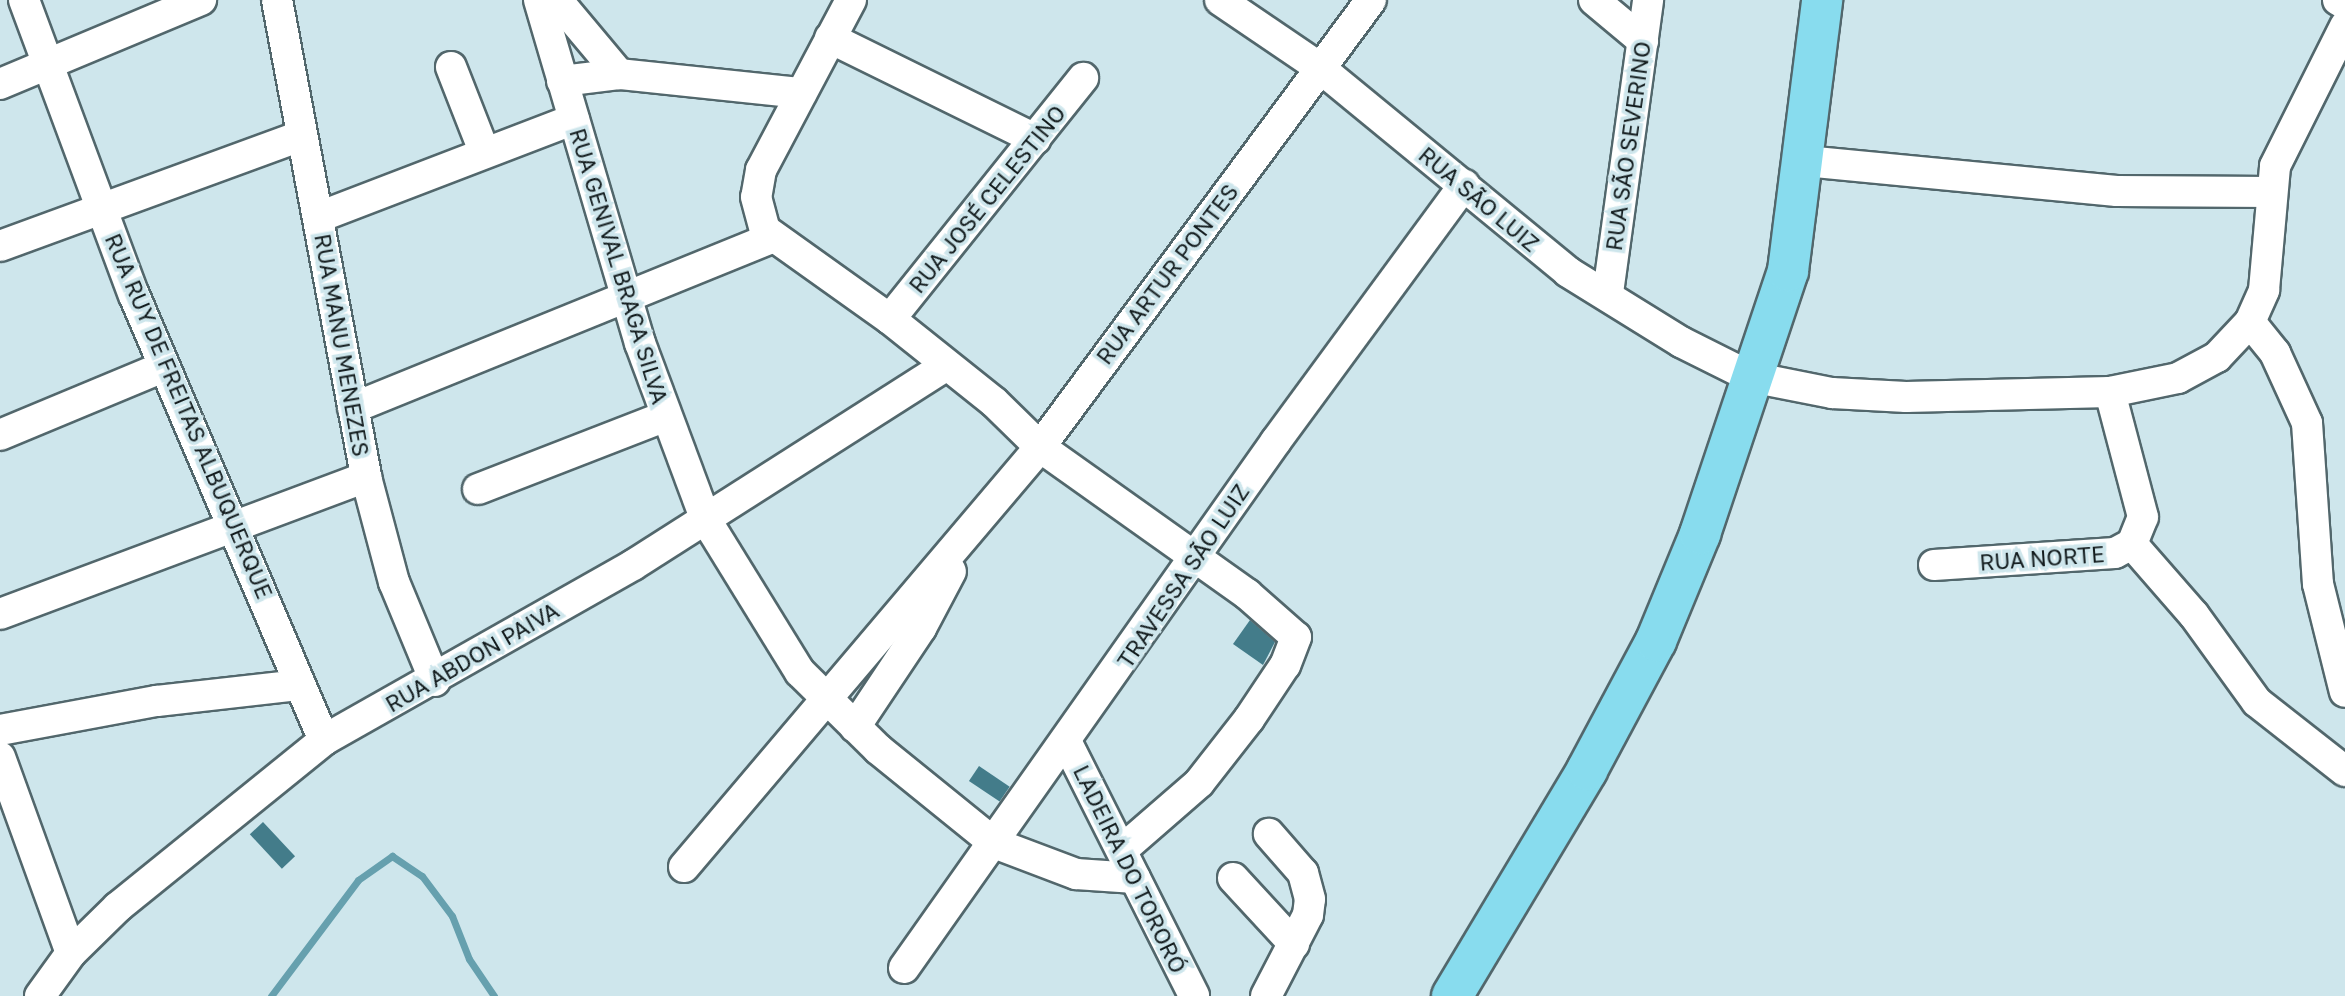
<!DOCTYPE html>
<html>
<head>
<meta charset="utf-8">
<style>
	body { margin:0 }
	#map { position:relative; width:2345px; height:996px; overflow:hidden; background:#cee6ec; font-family:"Golos Text",sans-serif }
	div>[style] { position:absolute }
	.stream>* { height:7px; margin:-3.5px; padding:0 3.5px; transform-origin:3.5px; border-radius:3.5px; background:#66a0ae }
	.building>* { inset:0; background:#437c8a; transform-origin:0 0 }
	.roads { filter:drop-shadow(2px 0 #52676c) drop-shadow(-2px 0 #52676c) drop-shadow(0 2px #52676c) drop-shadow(0 -2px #52676c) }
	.minor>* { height:30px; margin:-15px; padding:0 15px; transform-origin:15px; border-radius:15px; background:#fff }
	.major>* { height:40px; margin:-20px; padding:0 20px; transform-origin:20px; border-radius:20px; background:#88dcee }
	span { translate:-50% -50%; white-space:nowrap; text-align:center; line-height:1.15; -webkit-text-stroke:7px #cee6ec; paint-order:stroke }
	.street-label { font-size:22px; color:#131c1e }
</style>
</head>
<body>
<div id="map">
	<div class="stream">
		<div style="left:271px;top:996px;width:145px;rotate:-53.1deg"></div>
		<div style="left:358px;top:880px;width:42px;rotate:-35.2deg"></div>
		<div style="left:392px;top:856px;width:36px;rotate:34deg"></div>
		<div style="left:422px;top:876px;width:50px;rotate:53.1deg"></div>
		<div style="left:452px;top:916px;width:46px;rotate:68.4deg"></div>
		<div style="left:469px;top:959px;width:45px;rotate:56deg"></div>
	</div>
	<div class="building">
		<div style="clip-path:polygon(1250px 620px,1275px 642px,1263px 665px,1233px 644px)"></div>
		<div style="left:979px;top:766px;width:37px;height:18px;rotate:34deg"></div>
		<div style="left:263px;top:822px;width:47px;height:18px;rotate:47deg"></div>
	</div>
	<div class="roads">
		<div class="minor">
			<div style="left:24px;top:0;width:315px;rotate:69.6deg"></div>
			<div style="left:134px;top:295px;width:484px;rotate:66.9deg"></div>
			<div style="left:277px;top:0;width:485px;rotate:79.4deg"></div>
			<div style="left:366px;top:477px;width:109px;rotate:75.1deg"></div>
			<div style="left:394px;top:582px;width:107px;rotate:67.5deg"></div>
			<div style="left:539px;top:0;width:358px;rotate:73.6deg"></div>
			<div style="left:640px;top:343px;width:189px;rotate:69.6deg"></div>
			<div style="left:706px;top:520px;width:179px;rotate:58.3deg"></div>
			<div style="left:800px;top:672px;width:110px;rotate:44.6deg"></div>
			<div style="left:878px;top:749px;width:149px;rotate:39deg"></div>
			<div style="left:994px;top:843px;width:88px;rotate:20.7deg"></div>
			<div style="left:1076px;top:874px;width:59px;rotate:3.9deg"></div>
			<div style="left:557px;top:0;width:97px;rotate:50deg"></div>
			<div style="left:851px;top:0;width:192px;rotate:117.9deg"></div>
			<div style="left:761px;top:170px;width:27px;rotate:100deg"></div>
			<div style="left:756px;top:197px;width:34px;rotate:75deg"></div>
			<div style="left:765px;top:230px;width:153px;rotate:35.5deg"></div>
			<div style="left:890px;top:319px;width:133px;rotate:38.6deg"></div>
			<div style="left:994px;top:402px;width:64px;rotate:44.4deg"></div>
			<div style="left:1040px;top:447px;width:254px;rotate:35.4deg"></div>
			<div style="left:1247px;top:594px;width:65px;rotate:41.3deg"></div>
			<div style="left:1296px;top:637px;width:30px;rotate:111deg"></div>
			<div style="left:1285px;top:665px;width:65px;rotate:123.7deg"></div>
			<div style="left:1249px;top:719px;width:81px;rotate:128deg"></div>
			<div style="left:1199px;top:783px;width:102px;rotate:139deg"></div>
			<div style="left:1220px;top:0;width:121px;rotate:34.2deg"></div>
			<div style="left:1320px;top:68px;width:321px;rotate:39.4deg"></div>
			<div style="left:1568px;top:272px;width:133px;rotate:31.8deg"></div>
			<div style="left:1681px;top:342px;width:78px;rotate:26.6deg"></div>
			<div style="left:1751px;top:377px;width:83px;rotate:11.2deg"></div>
			<div style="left:1832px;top:393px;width:74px;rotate:3.1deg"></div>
			<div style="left:1906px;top:397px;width:204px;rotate:-1.4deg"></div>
			<div style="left:2110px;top:392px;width:69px;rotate:-11.6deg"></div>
			<div style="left:2178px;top:378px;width:44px;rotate:-28.3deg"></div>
			<div style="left:2217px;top:357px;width:48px;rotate:-46.7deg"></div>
			<div style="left:2250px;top:322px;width:35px;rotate:-66deg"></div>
			<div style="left:2264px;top:290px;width:124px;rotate:-84.9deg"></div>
			<div style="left:2275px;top:166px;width:157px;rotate:-63.4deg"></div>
			<div style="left:1594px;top:0;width:64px;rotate:39.9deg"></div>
			<div style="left:2338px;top:0;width:8px;rotate:30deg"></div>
			<div style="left:830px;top:38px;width:229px;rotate:26.2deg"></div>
			<div style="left:451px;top:67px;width:90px;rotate:68.6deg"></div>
			<div style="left:562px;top:81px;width:57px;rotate:-7deg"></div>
			<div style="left:619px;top:74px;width:183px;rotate:6deg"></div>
			<div style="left:0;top:84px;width:218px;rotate:-22.7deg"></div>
			<div style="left:1805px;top:161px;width:313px;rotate:5.5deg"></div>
			<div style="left:2117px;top:191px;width:154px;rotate:0.4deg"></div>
			<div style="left:319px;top:217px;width:273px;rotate:-21deg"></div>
			<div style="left:0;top:246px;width:320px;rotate:-20.1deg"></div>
			<div style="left:1608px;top:293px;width:296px;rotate:-82.2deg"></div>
			<div style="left:890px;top:319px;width:309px;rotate:-51.3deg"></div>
			<div style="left:2250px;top:322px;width:40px;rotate:51deg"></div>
			<div style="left:2275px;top:353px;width:77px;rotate:65.4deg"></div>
			<div style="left:2307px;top:423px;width:161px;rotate:86.1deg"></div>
			<div style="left:2318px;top:584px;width:111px;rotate:76deg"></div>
			<div style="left:353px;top:408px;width:451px;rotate:-22.1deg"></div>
			<div style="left:0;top:435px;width:177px;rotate:-22.6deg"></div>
			<div style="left:478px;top:489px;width:202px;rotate:-21.2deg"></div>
			<div style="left:2132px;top:544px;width:94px;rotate:48.9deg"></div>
			<div style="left:2194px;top:615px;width:107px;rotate:54.1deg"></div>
			<div style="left:2257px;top:702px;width:112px;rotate:38.1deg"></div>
			<div style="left:1934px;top:565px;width:181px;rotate:-3.8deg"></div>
			<div style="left:2115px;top:553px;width:19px;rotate:-28deg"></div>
			<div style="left:2132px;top:544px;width:29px;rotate:-68deg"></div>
			<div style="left:2143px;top:517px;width:129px;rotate:-104.8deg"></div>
			<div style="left:0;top:614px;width:391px;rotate:-20.5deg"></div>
			<div style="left:855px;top:727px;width:119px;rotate:-56.3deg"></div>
			<div style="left:921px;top:628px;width:64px;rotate:-62.2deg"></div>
			<div style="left:0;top:730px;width:160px;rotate:-10.5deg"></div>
			<div style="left:157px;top:701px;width:144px;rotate:-6.4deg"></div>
			<div style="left:1066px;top:741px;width:285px;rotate:63.3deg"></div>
			<div style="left:0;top:757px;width:208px;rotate:70.1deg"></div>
			<div style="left:684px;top:867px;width:551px;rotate:-49.71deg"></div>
			<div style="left:1040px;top:447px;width:556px;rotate:-53.48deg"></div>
			<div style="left:1233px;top:878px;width:90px;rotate:47.3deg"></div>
			<div style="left:904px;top:968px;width:645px;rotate:-54.78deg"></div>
			<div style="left:1276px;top:441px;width:318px;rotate:-53.7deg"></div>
			<div style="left:40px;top:996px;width:53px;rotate:-54.2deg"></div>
			<div style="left:71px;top:953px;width:66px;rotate:-44.4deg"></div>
			<div style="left:118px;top:907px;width:265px;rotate:-39deg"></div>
			<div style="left:324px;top:740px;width:355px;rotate:-29.5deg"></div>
			<div style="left:633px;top:565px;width:370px;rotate:-32.5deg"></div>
			<div style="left:1266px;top:996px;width:91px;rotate:-62.6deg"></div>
			<div style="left:1308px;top:915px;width:16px;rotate:-83deg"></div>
			<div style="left:1310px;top:899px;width:27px;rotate:-105deg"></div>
			<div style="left:1303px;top:873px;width:52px;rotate:-131.1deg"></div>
		</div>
		<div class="major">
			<div style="left:1452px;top:996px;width:263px;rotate:-59.1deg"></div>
			<div style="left:1587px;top:770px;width:146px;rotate:-61.9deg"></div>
			<div style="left:1656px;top:641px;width:116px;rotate:-67.6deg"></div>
			<div style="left:1700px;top:534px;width:277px;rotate:-71.5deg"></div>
			<div style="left:1788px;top:271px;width:273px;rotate:-82.8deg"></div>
		</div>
	</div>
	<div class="street-label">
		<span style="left:1628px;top:146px;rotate:-82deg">RUA SÃO SEVERINO</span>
		<span style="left:987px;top:199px;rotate:-51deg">RUA JOSÉ CELESTINO</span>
		<span style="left:1479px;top:199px;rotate:40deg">RUA SÃO LUIZ</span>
		<span style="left:619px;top:266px;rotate:73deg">RUA GENIVAL BRAGA SILVA</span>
		<span style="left:1167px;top:274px;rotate:-53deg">RUA ARTUR PONTES</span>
		<span style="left:342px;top:345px;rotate:80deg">RUA MANU MENEZES</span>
		<span style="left:189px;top:416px;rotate:67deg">RUA RUY DE FREITAS ALBUQUERQUE</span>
		<span style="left:2042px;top:558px;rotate:-4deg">RUA NORTE</span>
		<span style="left:1183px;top:576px;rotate:-56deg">TRAVESSA SÃO LUIZ</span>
		<span style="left:472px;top:657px;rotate:-30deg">RUA ABDON PAIVA</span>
		<span style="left:1130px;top:869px;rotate:64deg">LADEIRA DO TORORÓ</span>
	</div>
</div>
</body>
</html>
